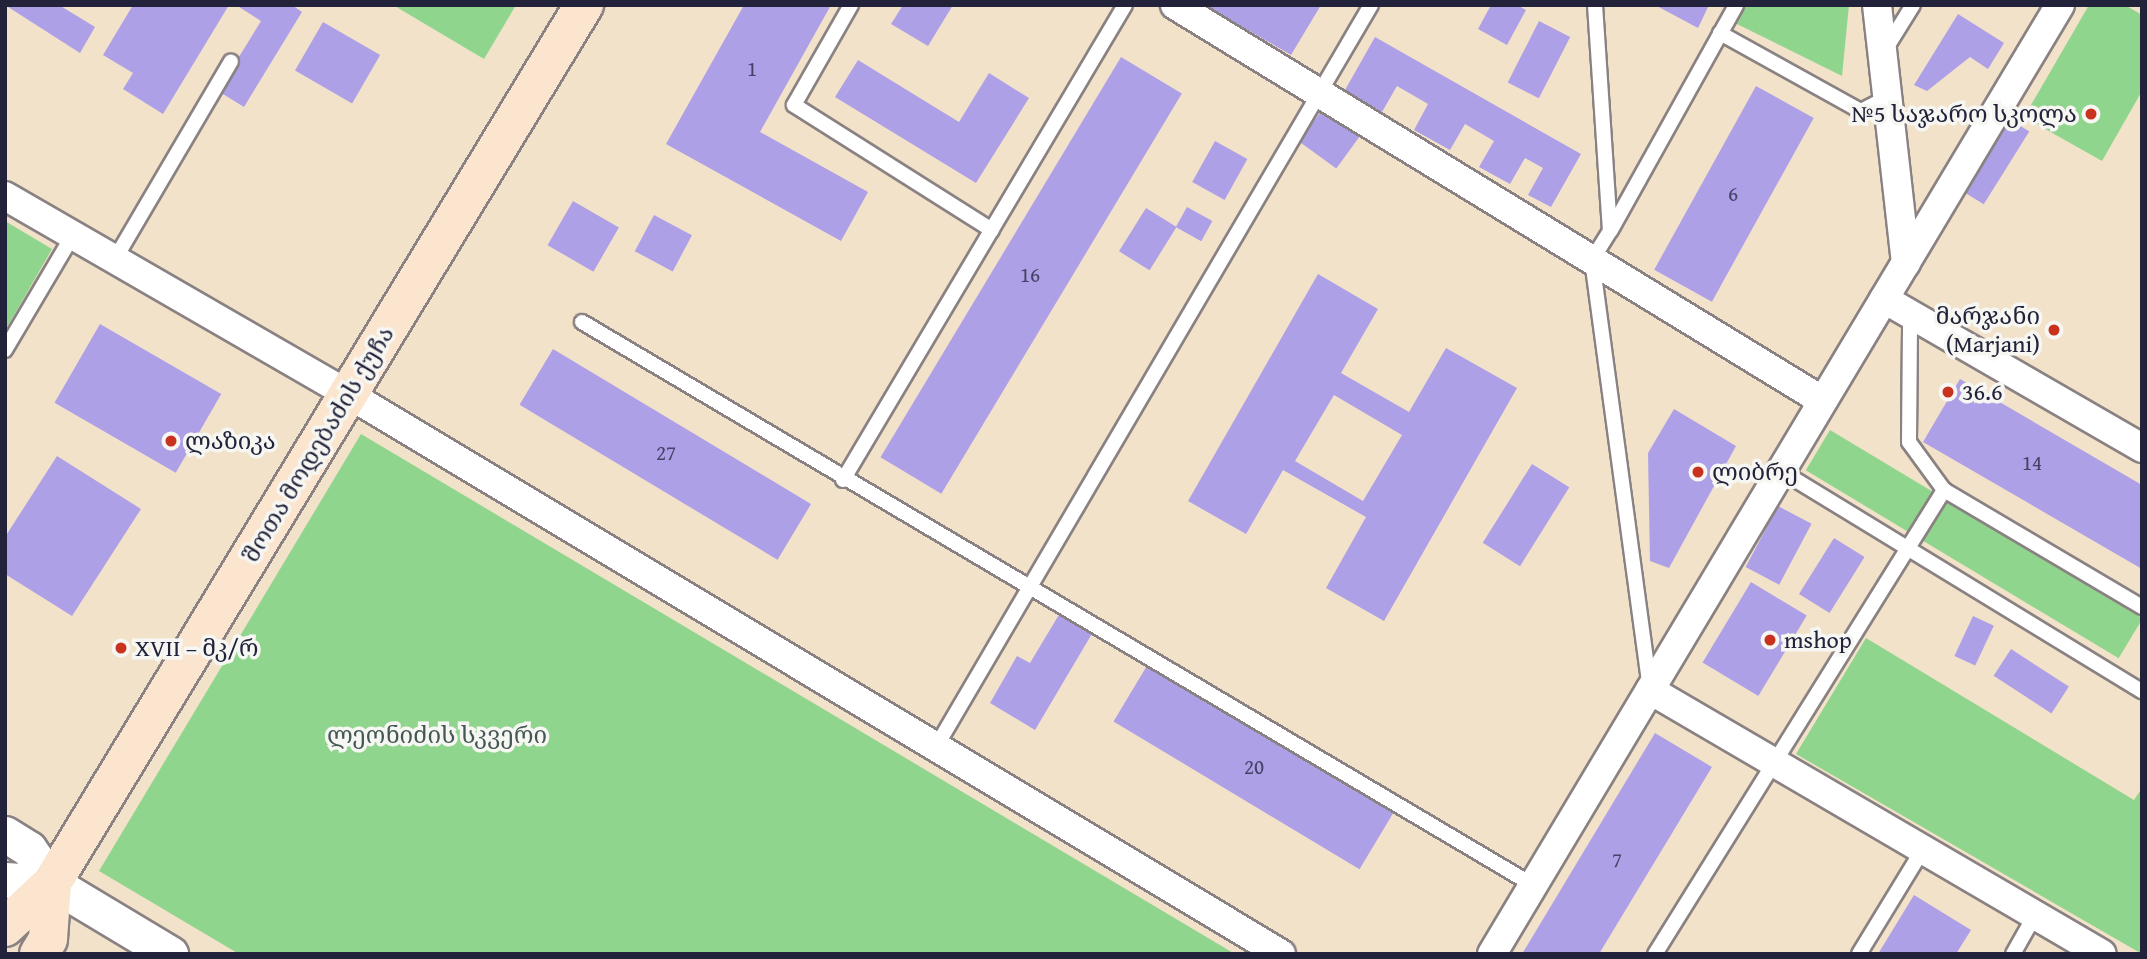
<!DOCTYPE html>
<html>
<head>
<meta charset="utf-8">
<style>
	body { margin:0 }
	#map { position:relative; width:2147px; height:959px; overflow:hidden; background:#f3e2ca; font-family:"Gentium Book Plus","Noto Serif Georgian",serif }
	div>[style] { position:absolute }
	.green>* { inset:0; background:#90d58d; transform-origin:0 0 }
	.building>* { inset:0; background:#aea0e7; transform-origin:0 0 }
	.roads { filter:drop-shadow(2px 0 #8a8282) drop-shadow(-2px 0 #8a8282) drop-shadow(0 2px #8a8282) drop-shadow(0 -2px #8a8282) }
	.service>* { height:14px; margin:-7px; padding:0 7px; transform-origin:7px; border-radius:7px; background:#fff }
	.minor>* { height:28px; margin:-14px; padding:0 14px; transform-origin:14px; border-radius:14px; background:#fff }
	.tertiary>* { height:35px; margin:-17.5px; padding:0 17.5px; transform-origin:17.5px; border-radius:17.5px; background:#fff }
	.secondary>* { height:38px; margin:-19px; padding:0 19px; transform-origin:19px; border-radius:19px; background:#fce5cf }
	.dots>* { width:19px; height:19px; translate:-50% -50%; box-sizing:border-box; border:4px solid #f6f6f2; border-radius:50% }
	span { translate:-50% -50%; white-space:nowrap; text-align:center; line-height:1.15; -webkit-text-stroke:7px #f6f6f2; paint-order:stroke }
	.number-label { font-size:21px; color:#454266 }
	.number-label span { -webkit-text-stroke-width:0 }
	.poi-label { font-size:24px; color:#22223b }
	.right { translate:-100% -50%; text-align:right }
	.left { translate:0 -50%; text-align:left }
	.street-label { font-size:24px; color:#22223b }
	.park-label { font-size:24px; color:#435854 }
	.frame { position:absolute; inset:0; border:7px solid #22223b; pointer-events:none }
</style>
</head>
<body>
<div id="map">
	<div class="green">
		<div style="clip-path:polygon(393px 5px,516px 5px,484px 59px)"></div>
		<div style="clip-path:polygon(1745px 5px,1849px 5px,1842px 76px,1735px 23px)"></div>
		<div style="clip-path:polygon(2089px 5px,2125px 5px,2142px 15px,2142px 91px,2102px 161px,2024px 117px)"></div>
		<div style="clip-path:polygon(5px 221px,52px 249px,5px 331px)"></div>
		<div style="left:1830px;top:430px;width:365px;height:47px;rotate:31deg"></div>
		<div style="clip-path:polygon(361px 434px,1235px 954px,239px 954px,99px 871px)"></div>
		<div style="clip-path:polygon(1866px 638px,2134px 800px,2142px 788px,2142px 954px,1796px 754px)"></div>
	</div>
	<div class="building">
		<div style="clip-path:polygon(5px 5px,59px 5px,95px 27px,80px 53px)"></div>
		<div style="clip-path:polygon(133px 5px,229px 5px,163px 114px,123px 89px,133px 73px,103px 55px)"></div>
		<div style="clip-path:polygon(236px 5px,292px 5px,302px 12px,244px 107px,218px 91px,261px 21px)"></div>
		<div style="clip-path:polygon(744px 5px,831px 5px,760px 132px,868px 192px,841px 241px,666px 144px)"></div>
		<div style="clip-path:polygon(903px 5px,953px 5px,928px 46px,891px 24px)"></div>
		<div style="clip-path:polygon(1205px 5px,1321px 5px,1291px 55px)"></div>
		<div style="clip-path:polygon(1491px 5px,1517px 5px,1526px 10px,1507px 45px,1478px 29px)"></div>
		<div style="clip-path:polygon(1655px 5px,1709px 5px,1698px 28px)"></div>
		<div style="clip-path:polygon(1958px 14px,2004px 43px,1988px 69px,1970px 57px,1927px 91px,1914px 85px)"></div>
		<div style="left:1539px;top:21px;width:35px;height:69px;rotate:27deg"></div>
		<div style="left:323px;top:22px;width:66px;height:56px;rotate:30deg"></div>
		<div style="clip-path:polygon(1375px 37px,1581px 154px,1551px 207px,1528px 195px,1543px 168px,1525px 158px,1510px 184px,1479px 167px,1494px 141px,1465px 124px,1450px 150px,1414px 130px,1428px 104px,1397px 86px,1382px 112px,1345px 90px)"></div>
		<div style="left:1121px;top:57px;width:71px;height:467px;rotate:31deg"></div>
		<div style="clip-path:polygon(858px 60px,959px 122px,989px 73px,1029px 98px,976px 183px,835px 97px)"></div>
		<div style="left:1756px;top:86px;width:66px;height:210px;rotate:29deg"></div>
		<div style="left:1322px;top:110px;width:46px;height:39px;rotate:36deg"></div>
		<div style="left:2003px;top:115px;width:31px;height:86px;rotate:32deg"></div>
		<div style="left:1215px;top:141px;width:37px;height:47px;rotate:29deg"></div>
		<div style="left:573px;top:201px;width:53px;height:51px;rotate:30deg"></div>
		<div style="left:1187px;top:207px;width:29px;height:23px;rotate:29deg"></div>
		<div style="left:1146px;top:208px;width:36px;height:51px;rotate:32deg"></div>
		<div style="left:654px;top:215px;width:43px;height:41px;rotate:28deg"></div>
		<div style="clip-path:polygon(evenodd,1318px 274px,1378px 309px,1341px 373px,1409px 412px,1446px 348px,1517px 388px,1384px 621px,1326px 588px,1366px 517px,1283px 470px,1246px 534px,1188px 501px,1318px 274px,1334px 395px,1402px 435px,1363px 501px,1295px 461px,1334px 395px)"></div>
		<div style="left:100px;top:324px;width:140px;height:91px;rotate:30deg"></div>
		<div style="left:553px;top:349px;width:301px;height:65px;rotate:31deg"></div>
		<div style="clip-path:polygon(1960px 379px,2142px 485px,2142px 569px,1923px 442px)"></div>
		<div style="clip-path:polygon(1674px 409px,1736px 446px,1669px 568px,1650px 561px,1648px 453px)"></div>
		<div style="clip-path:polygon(57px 456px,141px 509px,72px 616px,5px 574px,5px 537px)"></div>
		<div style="left:1532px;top:464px;width:44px;height:93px;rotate:32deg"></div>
		<div style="left:1778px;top:506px;width:38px;height:69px;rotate:28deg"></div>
		<div style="left:1834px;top:538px;width:36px;height:66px;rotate:32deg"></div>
		<div style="left:1751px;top:582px;width:65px;height:94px;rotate:31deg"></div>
		<div style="clip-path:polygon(1060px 613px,1093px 632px,1035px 730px,990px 703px,1017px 656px,1030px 663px)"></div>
		<div style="left:1973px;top:616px;width:23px;height:44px;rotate:25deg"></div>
		<div style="left:2011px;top:649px;width:69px;height:32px;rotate:33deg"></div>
		<div style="left:1148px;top:664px;width:287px;height:67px;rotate:31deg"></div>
		<div style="clip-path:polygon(1655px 733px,1712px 767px,1599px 954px,1522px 954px)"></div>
		<div style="clip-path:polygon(1914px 895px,1971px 930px,1956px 954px,1878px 954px)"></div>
	</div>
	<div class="roads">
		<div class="service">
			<div style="left:851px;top:5px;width:115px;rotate:119.7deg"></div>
			<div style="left:794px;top:105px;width:234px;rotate:32.3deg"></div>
			<div style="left:1595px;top:5px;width:226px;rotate:86.2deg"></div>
			<div style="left:1610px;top:231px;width:34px;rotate:122deg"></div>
			<div style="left:1592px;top:260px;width:428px;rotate:82.3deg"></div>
			<div style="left:1720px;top:33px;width:161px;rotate:29deg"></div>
			<div style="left:1861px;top:111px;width:29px;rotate:-27deg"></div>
			<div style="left:1885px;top:50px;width:53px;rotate:-58.1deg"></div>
			<div style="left:1611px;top:230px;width:257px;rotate:-60.9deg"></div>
			<div style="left:115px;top:259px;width:229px;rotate:-59.6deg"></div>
			<div style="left:582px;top:322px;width:1105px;rotate:30.63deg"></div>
			<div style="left:5px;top:350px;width:134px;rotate:-59.4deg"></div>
			<div style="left:1781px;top:471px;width:423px;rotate:31.4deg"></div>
			<div style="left:843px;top:480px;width:552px;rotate:-59.3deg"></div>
			<div style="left:1944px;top:490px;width:230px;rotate:30.6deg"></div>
			<div style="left:936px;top:747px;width:860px;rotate:-59.62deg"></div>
			<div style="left:1655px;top:954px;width:547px;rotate:-58.08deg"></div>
			<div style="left:1944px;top:490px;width:59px;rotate:-126.1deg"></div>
			<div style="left:1909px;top:442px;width:127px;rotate:-89.5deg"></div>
			<div style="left:1859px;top:954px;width:123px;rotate:-58.6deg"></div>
			<div style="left:2013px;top:954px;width:45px;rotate:-60.6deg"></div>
		</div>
		<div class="minor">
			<div style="left:1175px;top:5px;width:759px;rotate:31.43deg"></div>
			<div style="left:1877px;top:5px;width:260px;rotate:83.6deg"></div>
			<div style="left:5px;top:196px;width:396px;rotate:30deg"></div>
			<div style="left:348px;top:394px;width:1088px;rotate:30.97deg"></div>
			<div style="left:1884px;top:299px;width:298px;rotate:30deg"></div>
			<div style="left:1650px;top:690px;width:523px;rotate:30.29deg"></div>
			<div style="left:1492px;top:954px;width:1106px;rotate:-59.1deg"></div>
		</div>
		<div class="tertiary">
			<div style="left:5px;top:834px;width:28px;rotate:32deg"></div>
			<div style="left:29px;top:849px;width:41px;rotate:55.9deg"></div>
			<div style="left:52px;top:883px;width:138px;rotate:31deg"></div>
			<div style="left:5px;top:880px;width:47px;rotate:3.7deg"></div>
		</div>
		<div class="secondary">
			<div style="left:5px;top:927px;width:64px;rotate:-43.1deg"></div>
			<div style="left:52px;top:883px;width:1027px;rotate:-58.79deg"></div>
			<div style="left:39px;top:954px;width:17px;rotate:-59deg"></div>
			<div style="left:48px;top:939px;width:56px;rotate:-85.9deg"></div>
		</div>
	</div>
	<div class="dots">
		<div style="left:2091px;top:114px;background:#c8321e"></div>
		<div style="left:2054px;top:330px;background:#c8321e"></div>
		<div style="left:1948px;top:392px;background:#c8321e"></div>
		<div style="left:171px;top:441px;background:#c8321e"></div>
		<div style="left:1698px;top:472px;background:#c8321e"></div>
		<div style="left:1770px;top:640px;background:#c8321e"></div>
		<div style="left:121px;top:648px;background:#c8321e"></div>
	</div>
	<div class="number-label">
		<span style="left:752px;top:69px">1</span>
		<span style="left:1733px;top:194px">6</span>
		<span style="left:1030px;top:275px">16</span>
		<span style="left:666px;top:453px">27</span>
		<span style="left:2032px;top:463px">14</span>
		<span style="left:1254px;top:767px">20</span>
		<span style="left:1617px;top:860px">7</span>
	</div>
	<div class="poi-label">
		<span class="right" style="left:2077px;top:114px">№5 საჯარო სკოლა</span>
		<span class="right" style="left:2040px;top:330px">მარჯანი<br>(Marjani)</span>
		<span class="left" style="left:1962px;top:392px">36.6</span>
		<span class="left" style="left:185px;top:441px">ლაზიკა</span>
		<span class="left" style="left:1712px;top:472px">ლიბრე</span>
		<span class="left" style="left:1784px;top:640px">mshop</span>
		<span class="left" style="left:135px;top:648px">XVII – მკ/რ</span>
	</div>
	<div class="street-label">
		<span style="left:318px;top:444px;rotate:-59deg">შოთა მოდებაძის ქუჩა</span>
	</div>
	<div class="park-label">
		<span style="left:437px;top:735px">ლეონიძის სკვერი</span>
	</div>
	<div class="frame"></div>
</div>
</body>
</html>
